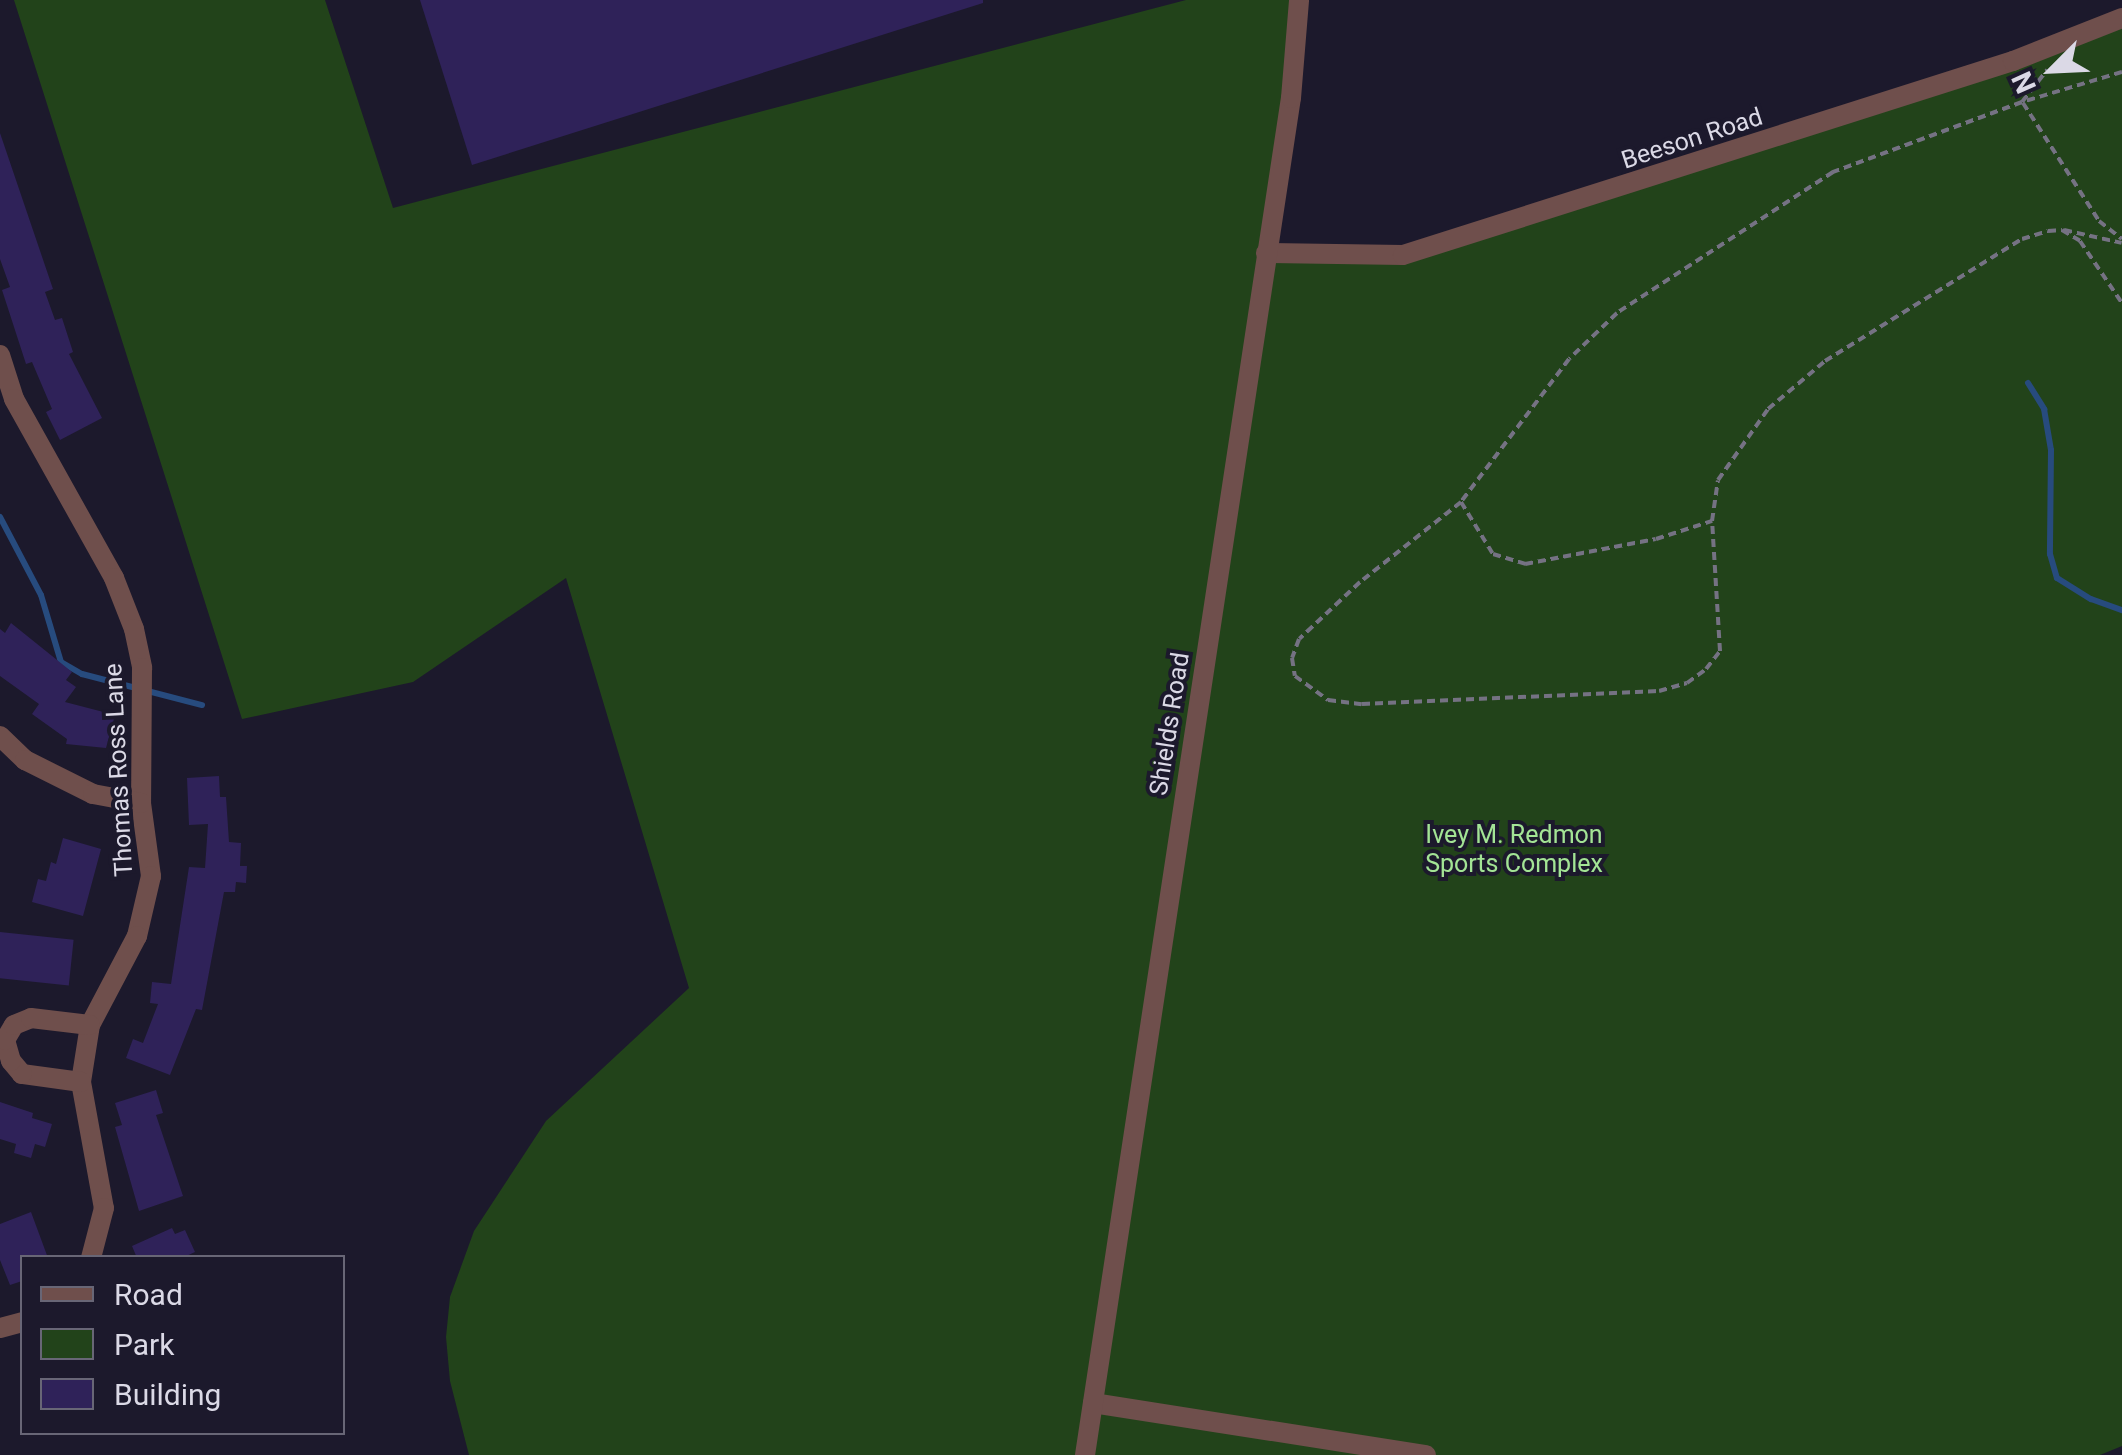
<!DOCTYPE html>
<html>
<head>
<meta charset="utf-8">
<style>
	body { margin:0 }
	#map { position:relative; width:2122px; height:1455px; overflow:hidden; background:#1c192c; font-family:Roboto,sans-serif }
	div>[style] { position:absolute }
	.green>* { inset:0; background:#22431a }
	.stream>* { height:6px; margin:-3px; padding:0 3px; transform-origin:3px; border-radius:3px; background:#274b7e }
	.building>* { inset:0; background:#2f2259; transform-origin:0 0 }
	.path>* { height:4px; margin-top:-2px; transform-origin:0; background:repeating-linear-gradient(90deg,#757283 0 8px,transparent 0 13px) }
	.minor>* { height:20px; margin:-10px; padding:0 10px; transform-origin:10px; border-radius:10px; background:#6f4f4c }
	span { translate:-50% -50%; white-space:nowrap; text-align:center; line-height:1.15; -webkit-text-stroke:8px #1c192c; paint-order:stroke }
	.street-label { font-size:25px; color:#dbd9e6 }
	.park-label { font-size:25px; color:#a3e495 }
	.legend { position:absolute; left:20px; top:1255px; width:325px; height:180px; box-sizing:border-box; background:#1c192c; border:2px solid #686676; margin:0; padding:12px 18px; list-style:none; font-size:30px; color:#dbd9e6 }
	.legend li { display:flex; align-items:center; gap:20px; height:50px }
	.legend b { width:50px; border:2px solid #686676 }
	.north { position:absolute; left:2002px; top:20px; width:100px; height:100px; -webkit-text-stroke:8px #1c192c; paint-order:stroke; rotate:246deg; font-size:28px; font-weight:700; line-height:40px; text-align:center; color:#dbd9e6 }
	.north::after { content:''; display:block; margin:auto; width:35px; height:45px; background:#dbd9e6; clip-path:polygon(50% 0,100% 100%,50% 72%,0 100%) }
</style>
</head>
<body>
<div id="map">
	<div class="green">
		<div style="clip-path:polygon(14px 0,325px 0,393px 208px,1186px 0,1299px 0,1266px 253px,1403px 255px,2122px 18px,2122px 1446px,2100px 1455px,469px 1455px,450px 1381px,446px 1337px,450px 1297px,474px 1231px,546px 1121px,689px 988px,566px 578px,413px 682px,242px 719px)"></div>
	</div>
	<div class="stream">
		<div style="left:2028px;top:383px;width:31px;rotate:58deg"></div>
		<div style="left:2044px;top:409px;width:42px;rotate:80.3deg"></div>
		<div style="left:2051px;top:450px;width:104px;rotate:90.6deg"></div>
		<div style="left:2050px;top:554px;width:25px;rotate:74deg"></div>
		<div style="left:2057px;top:578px;width:40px;rotate:32deg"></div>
		<div style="left:2091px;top:599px;width:33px;rotate:20deg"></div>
		<div style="left:0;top:517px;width:88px;rotate:62.3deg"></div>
		<div style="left:41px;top:595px;width:70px;rotate:73.4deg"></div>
		<div style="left:61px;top:662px;width:24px;rotate:30deg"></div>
		<div style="left:82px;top:674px;width:124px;rotate:14.5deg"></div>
	</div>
	<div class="building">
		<div style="clip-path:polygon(420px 0,983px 0,983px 3px,472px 165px)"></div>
		<div style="clip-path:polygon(0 133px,53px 289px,45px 292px,55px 320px,62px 318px,73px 352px,69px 354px,102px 418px,60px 440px,46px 412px,52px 409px,32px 362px,26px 364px,2px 290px,10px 287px,0 259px)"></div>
		<div style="clip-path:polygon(11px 623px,72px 672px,66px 680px,76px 687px,65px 702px,115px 715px,106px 748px,66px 744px,67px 739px,32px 714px,39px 704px,0 676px,0 629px,5px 633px)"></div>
		<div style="clip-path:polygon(219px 776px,220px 797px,226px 797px,229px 842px,241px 843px,240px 866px,247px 866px,246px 883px,236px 882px,235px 892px,224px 892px,202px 1010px,196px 1009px,170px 1075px,126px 1058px,133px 1039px,143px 1043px,158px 1004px,150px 1003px,152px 982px,171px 984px,189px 867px,205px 868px,208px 824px,189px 825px,187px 778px)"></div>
		<div style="clip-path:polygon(63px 838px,101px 849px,83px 916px,32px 902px,38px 879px,46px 881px,51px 862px,56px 864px)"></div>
		<div style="left:0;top:932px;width:74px;height:46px;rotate:6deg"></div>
		<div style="clip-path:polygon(156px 1090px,163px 1113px,156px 1115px,183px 1196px,139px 1211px,115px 1127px,122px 1125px,115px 1103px)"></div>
		<div style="clip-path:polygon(0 1102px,33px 1113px,32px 1118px,52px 1124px,45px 1147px,35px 1144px,31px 1158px,14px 1153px,16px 1144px,0 1139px)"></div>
		<div style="clip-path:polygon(31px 1212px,48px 1258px,22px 1258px,22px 1281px,10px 1285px,0 1260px,0 1224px)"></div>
		<div style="clip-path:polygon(172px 1228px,175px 1234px,185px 1230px,195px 1252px,182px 1258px,137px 1258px,132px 1246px)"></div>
	</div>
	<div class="path">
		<div style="left:2122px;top:72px;width:104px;rotate:163.3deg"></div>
		<div style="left:2022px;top:102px;width:202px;rotate:159.7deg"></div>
		<div style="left:1833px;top:172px;width:258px;rotate:146.9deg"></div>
		<div style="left:1617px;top:313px;width:66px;rotate:136.2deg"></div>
		<div style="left:1569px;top:359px;width:179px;rotate:127.1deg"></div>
		<div style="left:1461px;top:502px;width:129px;rotate:141.6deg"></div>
		<div style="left:1360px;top:582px;width:83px;rotate:136.9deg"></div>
		<div style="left:1299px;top:639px;width:20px;rotate:110deg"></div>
		<div style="left:1292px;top:658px;width:18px;rotate:81deg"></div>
		<div style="left:1295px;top:676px;width:41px;rotate:36deg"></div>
		<div style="left:1328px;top:700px;width:34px;rotate:7deg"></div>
		<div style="left:1362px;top:704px;width:297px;rotate:-2.5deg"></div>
		<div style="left:1659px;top:691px;width:29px;rotate:-16deg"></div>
		<div style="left:1687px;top:683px;width:24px;rotate:-36deg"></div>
		<div style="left:1706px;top:669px;width:23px;rotate:-52deg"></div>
		<div style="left:1720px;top:651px;width:130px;rotate:-93.5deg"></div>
		<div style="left:1712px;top:521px;width:41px;rotate:-81.7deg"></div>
		<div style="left:1718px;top:480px;width:87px;rotate:-54.8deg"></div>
		<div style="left:1768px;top:409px;width:75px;rotate:-40.1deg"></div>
		<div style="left:1825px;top:361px;width:232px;rotate:-31.8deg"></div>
		<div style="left:2022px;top:239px;width:27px;rotate:-17deg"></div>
		<div style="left:2048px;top:231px;width:14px;rotate:-4deg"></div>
		<div style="left:2062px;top:230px;width:21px;rotate:31deg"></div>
		<div style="left:2080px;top:241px;width:75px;rotate:55.9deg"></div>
		<div style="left:2022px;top:102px;width:41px;rotate:-52deg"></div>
		<div style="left:2023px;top:103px;width:140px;rotate:57.2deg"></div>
		<div style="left:2099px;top:221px;width:29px;rotate:38deg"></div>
		<div style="left:2064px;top:230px;width:59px;rotate:12.6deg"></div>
		<div style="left:1461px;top:502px;width:61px;rotate:58.4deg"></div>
		<div style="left:1493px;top:554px;width:34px;rotate:17deg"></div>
		<div style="left:1525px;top:564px;width:133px;rotate:-10.8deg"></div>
		<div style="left:1656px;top:539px;width:59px;rotate:-17.8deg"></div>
	</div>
	<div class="minor">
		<div style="left:1266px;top:253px;width:137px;rotate:0.8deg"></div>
		<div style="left:1403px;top:255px;width:640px;rotate:-17.64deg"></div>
		<div style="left:2013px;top:61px;width:117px;rotate:-21.5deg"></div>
		<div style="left:0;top:355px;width:46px;rotate:72.3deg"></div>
		<div style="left:14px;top:399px;width:205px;rotate:60.8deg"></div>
		<div style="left:114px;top:578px;width:55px;rotate:68.6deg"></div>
		<div style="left:134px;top:629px;width:40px;rotate:78deg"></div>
		<div style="left:142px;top:668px;width:135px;rotate:90.4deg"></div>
		<div style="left:141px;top:803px;width:74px;rotate:82.2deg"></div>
		<div style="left:151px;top:876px;width:62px;rotate:103.1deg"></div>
		<div style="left:137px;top:936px;width:101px;rotate:117.8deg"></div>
		<div style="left:90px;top:1025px;width:58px;rotate:99deg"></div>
		<div style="left:81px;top:1082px;width:128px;rotate:79.7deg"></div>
		<div style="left:104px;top:1208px;width:52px;rotate:104.6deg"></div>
		<div style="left:0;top:736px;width:35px;rotate:44deg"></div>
		<div style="left:25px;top:760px;width:76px;rotate:26.6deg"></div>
		<div style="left:93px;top:794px;width:49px;rotate:10.6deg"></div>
		<div style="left:81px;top:1082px;width:60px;rotate:-172.3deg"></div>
		<div style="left:22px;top:1074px;width:17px;rotate:-130deg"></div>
		<div style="left:11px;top:1061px;width:22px;rotate:-106deg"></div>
		<div style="left:5px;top:1040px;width:17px;rotate:-59deg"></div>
		<div style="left:14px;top:1025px;width:18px;rotate:-22deg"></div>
		<div style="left:31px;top:1018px;width:59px;rotate:6.8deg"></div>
		<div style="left:0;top:1328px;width:23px;rotate:-15deg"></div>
		<div style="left:1093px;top:1403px;width:337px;rotate:8.9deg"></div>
		<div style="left:1085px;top:1455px;width:1373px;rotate:-81.37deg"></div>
		<div style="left:1291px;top:98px;width:98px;rotate:-85.3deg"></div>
	</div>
	<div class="street-label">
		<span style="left:1692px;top:139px;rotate:-18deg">Beeson Road</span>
		<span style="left:1170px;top:724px;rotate:-81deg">Shields Road</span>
		<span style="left:119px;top:770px;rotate:-93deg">Thomas Ross Lane</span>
	</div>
	<div class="park-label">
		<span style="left:1514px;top:850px">Ivey M. Redmon<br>Sports Complex</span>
	</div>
	<ul class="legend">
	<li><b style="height:12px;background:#6f4f4c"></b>Road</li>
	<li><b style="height:28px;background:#22431a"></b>Park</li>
	<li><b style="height:28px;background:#2f2259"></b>Building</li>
	</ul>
	<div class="north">N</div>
</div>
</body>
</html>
